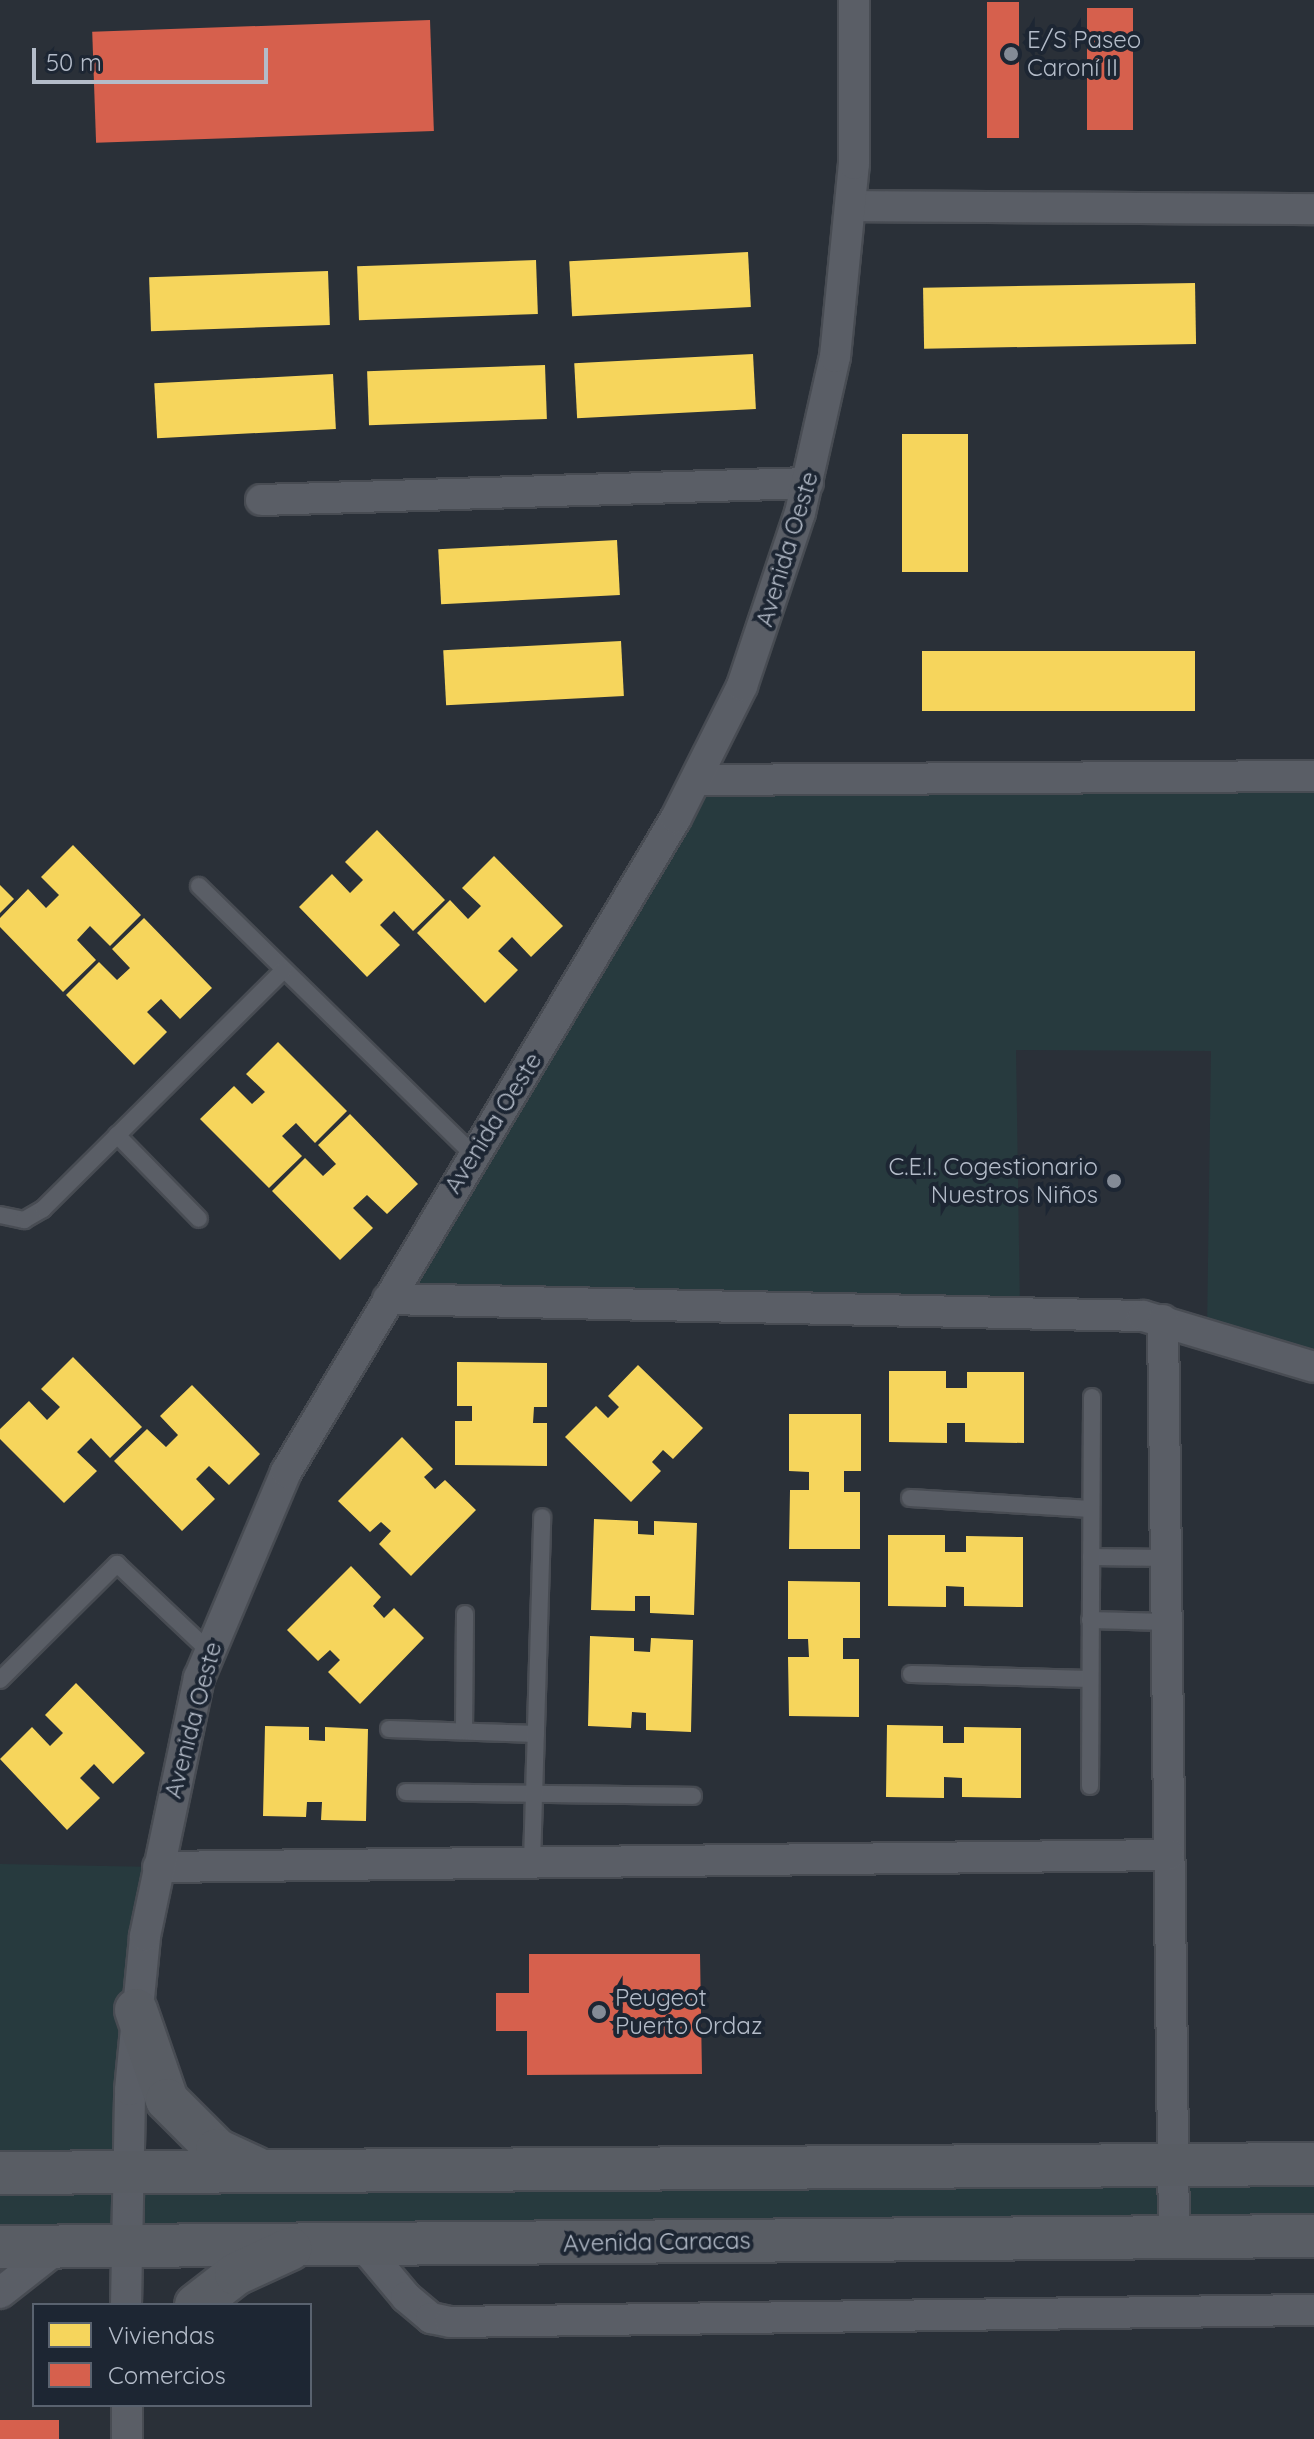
<!DOCTYPE html>
<html>
<head>
<meta charset="utf-8">
<style>
	body { margin:0 }
	#map { position:relative; width:1314px; height:2439px; overflow:hidden; background:#2a3038; font-family:Quicksand,sans-serif }
	div>[style] { position:absolute }
	.green>* { inset:0; background:#273a3e }
	.homes>* { inset:0; background:#f6d55c; transform-origin:0 0 }
	.shops>* { inset:0; background:#d6604d; transform-origin:0 0 }
	.roads { filter:drop-shadow(2px 0 #484c53) drop-shadow(-2px 0 #484c53) drop-shadow(0 2px #484c53) drop-shadow(0 -2px #484c53) }
	.lane>* { height:16px; margin:-8px; padding:0 8px; transform-origin:8px; border-radius:8px; background:#5a5e66 }
	.street>* { height:30px; margin:-15px; padding:0 15px; transform-origin:15px; border-radius:15px; background:#5a5e66 }
	.secondary>* { height:42px; margin:-21px; padding:0 21px; transform-origin:21px; border-radius:21px; background:#595d64 }
	.dots>* { width:22px; height:22px; translate:-50% -50%; box-sizing:border-box; border:4px solid #1d2633; border-radius:50% }
	span { translate:-50% -50%; white-space:nowrap; text-align:center; line-height:1.15; -webkit-text-stroke:8px #1d2633; paint-order:stroke }
	.poi-label { font-size:24px; color:#b4bcc9 }
	.left { translate:0 -50%; text-align:left }
	.right { translate:-100% -50%; text-align:right }
	.street-label { font-size:24px; color:#b4bcc9 }
	.legend { position:absolute; left:32px; top:2303px; width:280px; height:104px; box-sizing:border-box; background:#1d2633; border:2px solid #59626f; margin:0; padding:10px 14px; list-style:none; font-size:24px; color:#b4bcc9 }
	.legend li { display:flex; align-items:center; gap:16px; height:40px }
	.legend b { width:40px; border:2px solid #59626f }
	.scale { position:absolute; left:32px; top:48px; width:236px; height:36px; box-sizing:border-box; border:4px solid #b4bcc9; border-top:0; padding-left:10px; font-size:24px; line-height:28px; white-space:nowrap; color:#b4bcc9; -webkit-text-stroke:6px #1d2633; paint-order:stroke }
</style>
</head>
<body>
<div id="map">
	<div class="green">
		<div style="clip-path:polygon(1314px 776px,1314px 1367px,1207px 1331px,1211px 1051px,1016px 1050px,1020px 1311px,388px 1299px,696px 780px)"></div>
		<div style="clip-path:polygon(0 1864px,158px 1867px,127px 2172px,1314px 2164px,1314px 2236px,0 2247px)"></div>
	</div>
	<div class="homes">
		<div style="left:748px;top:252px;width:55px;height:179px;rotate:87deg"></div>
		<div style="left:536px;top:260px;width:54px;height:179px;rotate:88deg"></div>
		<div style="left:328px;top:271px;width:54px;height:179px;rotate:88deg"></div>
		<div style="left:1195px;top:283px;width:61px;height:272px;rotate:89deg"></div>
		<div style="left:753px;top:354px;width:55px;height:179px;rotate:87deg"></div>
		<div style="left:545px;top:365px;width:54px;height:178px;rotate:88deg"></div>
		<div style="left:333px;top:374px;width:55px;height:179px;rotate:87deg"></div>
		<div style="left:902px;top:434px;width:66px;height:138px"></div>
		<div style="left:617px;top:540px;width:55px;height:179px;rotate:87deg"></div>
		<div style="left:621px;top:641px;width:55px;height:178px;rotate:87deg"></div>
		<div style="left:1195px;top:651px;width:60px;height:273px;rotate:90deg"></div>
		<div style="clip-path:polygon(377px 830px,445px 900px,413px 931px,394px 911px,380px 925px,400px 945px,367px 977px,299px 907px,332px 874px,350px 893px,363px 880px,345px 862px)"></div>
		<div style="clip-path:polygon(73px 845px,141px 915px,110px 946px,90px 926px,77px 940px,96px 960px,63px 992px,0 927px,0 918px,28px 889px,46px 908px,59px 895px,41px 877px)"></div>
		<div style="clip-path:polygon(494px 856px,563px 926px,531px 957px,512px 937px,498px 951px,518px 970px,485px 1003px,417px 933px,450px 900px,468px 919px,481px 906px,462px 888px)"></div>
		<div style="clip-path:polygon(0 885px,14px 899px,0 913px)"></div>
		<div style="clip-path:polygon(144px 918px,212px 988px,180px 1019px,161px 999px,147px 1012px,167px 1032px,134px 1065px,66px 995px,99px 962px,117px 980px,130px 968px,112px 949px)"></div>
		<div style="clip-path:polygon(278px 1042px,347px 1111px,315px 1143px,296px 1123px,282px 1136px,302px 1156px,269px 1188px,200px 1119px,234px 1086px,252px 1104px,265px 1092px,246px 1074px)"></div>
		<div style="clip-path:polygon(350px 1114px,418px 1184px,387px 1214px,367px 1195px,353px 1208px,373px 1228px,340px 1260px,272px 1191px,305px 1158px,323px 1176px,336px 1164px,318px 1145px)"></div>
		<div style="clip-path:polygon(73px 1357px,142px 1427px,110px 1458px,91px 1438px,77px 1452px,97px 1471px,64px 1503px,0 1439px,0 1429px,29px 1401px,47px 1420px,60px 1407px,41px 1389px)"></div>
		<div style="clip-path:polygon(457px 1362px,547px 1363px,547px 1407px,534px 1407px,533px 1423px,547px 1423px,547px 1466px,455px 1465px,455px 1421px,472px 1421px,472px 1406px,457px 1406px)"></div>
		<div style="clip-path:polygon(638px 1365px,703px 1428px,673px 1459px,663px 1450px,652px 1462px,661px 1471px,631px 1502px,565px 1437px,596px 1406px,608px 1418px,619px 1407px,608px 1396px)"></div>
		<div style="clip-path:polygon(889px 1371px,946px 1371px,946px 1388px,967px 1388px,967px 1372px,1024px 1372px,1024px 1443px,965px 1442px,965px 1423px,947px 1423px,947px 1443px,889px 1442px)"></div>
		<div style="clip-path:polygon(192px 1385px,260px 1454px,229px 1485px,209px 1466px,196px 1479px,215px 1499px,182px 1531px,114px 1461px,147px 1429px,166px 1447px,178px 1435px,160px 1416px)"></div>
		<div style="clip-path:polygon(789px 1414px,861px 1414px,861px 1471px,844px 1471px,844px 1492px,860px 1492px,860px 1549px,789px 1549px,790px 1490px,809px 1490px,809px 1472px,789px 1471px)"></div>
		<div style="clip-path:polygon(402px 1437px,433px 1469px,424px 1477px,435px 1489px,445px 1480px,476px 1510px,411px 1576px,379px 1544px,391px 1531px,381px 1522px,370px 1532px,338px 1501px)"></div>
		<div style="clip-path:polygon(594px 1519px,638px 1521px,638px 1534px,654px 1535px,654px 1521px,697px 1523px,694px 1615px,650px 1613px,650px 1596px,635px 1596px,635px 1611px,591px 1610px)"></div>
		<div style="clip-path:polygon(888px 1535px,945px 1535px,945px 1552px,966px 1552px,966px 1536px,1023px 1537px,1023px 1607px,964px 1606px,964px 1587px,946px 1586px,946px 1607px,888px 1606px)"></div>
		<div style="clip-path:polygon(351px 1566px,381px 1597px,373px 1606px,384px 1618px,394px 1608px,424px 1638px,360px 1704px,328px 1672px,340px 1660px,330px 1650px,318px 1661px,287px 1630px)"></div>
		<div style="clip-path:polygon(788px 1581px,860px 1582px,860px 1638px,843px 1638px,843px 1659px,859px 1659px,859px 1717px,789px 1716px,788px 1657px,809px 1657px,808px 1639px,788px 1639px)"></div>
		<div style="clip-path:polygon(590px 1636px,634px 1638px,634px 1651px,650px 1652px,651px 1638px,693px 1640px,691px 1732px,646px 1730px,646px 1713px,632px 1712px,631px 1728px,588px 1726px)"></div>
		<div style="clip-path:polygon(76px 1683px,145px 1753px,113px 1784px,94px 1764px,80px 1778px,100px 1798px,67px 1830px,0 1759px,32px 1727px,50px 1746px,63px 1733px,45px 1715px)"></div>
		<div style="clip-path:polygon(887px 1725px,943px 1726px,943px 1743px,964px 1743px,964px 1727px,1021px 1728px,1021px 1798px,962px 1797px,962px 1778px,944px 1777px,944px 1798px,886px 1797px)"></div>
		<div style="clip-path:polygon(265px 1726px,309px 1727px,309px 1740px,325px 1741px,325px 1727px,368px 1729px,366px 1821px,321px 1820px,322px 1802px,307px 1802px,306px 1817px,263px 1816px)"></div>
	</div>
	<div class="shops">
		<div style="left:987px;top:2px;width:32px;height:136px"></div>
		<div style="left:1087px;top:8px;width:46px;height:122px"></div>
		<div style="left:430px;top:20px;width:111px;height:338px;rotate:88deg"></div>
		<div style="clip-path:polygon(529px 1954px,700px 1954px,702px 2074px,527px 2075px,527px 2031px,496px 2031px,496px 1993px,529px 1993px)"></div>
		<div style="left:0;top:2420px;width:59px;height:19px"></div>
	</div>
	<div class="roads">
		<div class="lane">
			<div style="left:199px;top:886px;width:385px;rotate:44.4deg"></div>
			<div style="left:117px;top:1135px;width:117px;rotate:45.7deg"></div>
			<div style="left:0;top:1215px;width:25px;rotate:12deg"></div>
			<div style="left:24px;top:1220px;width:22px;rotate:-30deg"></div>
			<div style="left:43px;top:1209px;width:339px;rotate:-44.8deg"></div>
			<div style="left:910px;top:1498px;width:181px;rotate:3.5deg"></div>
			<div style="left:1091px;top:1557px;width:75px;rotate:0.8deg"></div>
			<div style="left:1090px;top:1620px;width:77px;rotate:1.5deg"></div>
			<div style="left:911px;top:1674px;width:179px;rotate:1.6deg"></div>
			<div style="left:0;top:1680px;width:165px;rotate:-44.8deg"></div>
			<div style="left:117px;top:1564px;width:127px;rotate:43.4deg"></div>
			<div style="left:389px;top:1729px;width:147px;rotate:1.9deg"></div>
			<div style="left:464px;top:1731px;width:117px;rotate:-89.5deg"></div>
			<div style="left:1090px;top:1786px;width:389px;rotate:-89.7deg"></div>
			<div style="left:406px;top:1792px;width:287px;rotate:0.8deg"></div>
			<div style="left:532px;top:1863px;width:346px;rotate:-88.3deg"></div>
		</div>
		<div class="street">
			<div style="left:851px;top:206px;width:463px;rotate:0.4deg"></div>
			<div style="left:261px;top:500px;width:547px;rotate:-1.78deg"></div>
			<div style="left:696px;top:780px;width:618px;rotate:-0.37deg"></div>
			<div style="left:388px;top:1299px;width:755px;rotate:1.29deg"></div>
			<div style="left:1143px;top:1316px;width:178px;rotate:16.6deg"></div>
			<div style="left:1163px;top:1320px;width:916px;rotate:89.31deg"></div>
			<div style="left:158px;top:1867px;width:1011px;rotate:-0.68deg"></div>
			<div style="left:360px;top:2242px;width:72px;rotate:50.1deg"></div>
			<div style="left:406px;top:2297px;width:33px;rotate:40deg"></div>
			<div style="left:431px;top:2318px;width:19px;rotate:12deg"></div>
			<div style="left:450px;top:2322px;width:864px;rotate:-0.8deg"></div>
			<div style="left:0;top:2293px;width:76px;rotate:-38.1deg"></div>
			<div style="left:126px;top:2305px;width:215px;rotate:-88.9deg"></div>
			<div style="left:130px;top:2090px;width:155px;rotate:-84.4deg"></div>
			<div style="left:145px;top:1936px;width:264px;rotate:-78.2deg"></div>
			<div style="left:199px;top:1678px;width:224px;rotate:-67.1deg"></div>
			<div style="left:286px;top:1472px;width:761px;rotate:-59.19deg"></div>
			<div style="left:676px;top:818px;width:148px;rotate:-63.4deg"></div>
			<div style="left:742px;top:686px;width:182px;rotate:-71.5deg"></div>
			<div style="left:800px;top:513px;width:160px;rotate:-77.4deg"></div>
			<div style="left:835px;top:357px;width:194px;rotate:-84.4deg"></div>
			<div style="left:854px;top:164px;width:164px;rotate:-90deg"></div>
			<div style="left:127px;top:2405px;width:34px;rotate:90deg"></div>
		</div>
		<div class="secondary">
			<div style="left:136px;top:2010px;width:95px;rotate:71deg"></div>
			<div style="left:167px;top:2100px;width:71px;rotate:45deg"></div>
			<div style="left:217px;top:2150px;width:43px;rotate:24.8deg"></div>
			<div style="left:0;top:2173px;width:1314px;rotate:-0.39deg"></div>
			<div style="left:0;top:2247px;width:1314px;rotate:-0.48deg"></div>
			<div style="left:196px;top:2305px;width:51px;rotate:-37.8deg"></div>
			<div style="left:236px;top:2274px;width:60px;rotate:-24.8deg"></div>
		</div>
	</div>
	<div class="dots">
		<div style="left:1011px;top:54px;background:#848b96"></div>
		<div style="left:1114px;top:1181px;background:#848b96"></div>
		<div style="left:599px;top:2012px;background:#848b96"></div>
	</div>
	<div class="poi-label">
		<span class="left" style="left:1027px;top:54px">E/S Paseo<br>Caroní II</span>
		<span class="right" style="left:1098px;top:1181px">C.E.I. Cogestionario<br>Nuestros Niños</span>
		<span class="left" style="left:615px;top:2012px">Peugeot<br>Puerto Ordaz</span>
	</div>
	<div class="street-label">
		<span style="left:787px;top:549px;rotate:-73deg">Avenida Oeste</span>
		<span style="left:493px;top:1123px;rotate:-58deg">Avenida Oeste</span>
		<span style="left:193px;top:1720px;rotate:-75deg">Avenida Oeste</span>
		<span style="left:657px;top:2242px;rotate:-1deg">Avenida Caracas</span>
	</div>
	<ul class="legend">
	<li><b style="height:22px;background:#f6d55c"></b>Viviendas</li>
	<li><b style="height:22px;background:#d6604d"></b>Comercios</li>
	</ul>
	<div class="scale">50 m</div>
</div>
</body>
</html>
